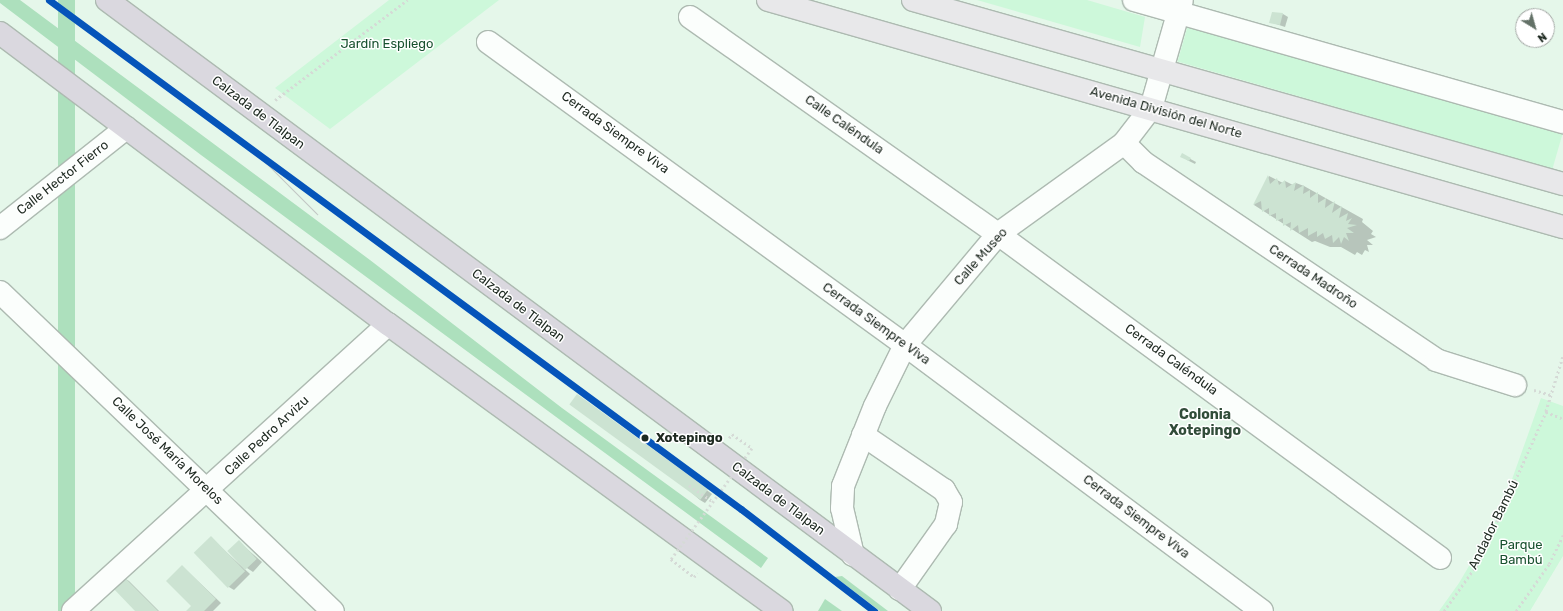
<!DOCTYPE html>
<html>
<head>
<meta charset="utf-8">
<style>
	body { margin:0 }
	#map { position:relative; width:1563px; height:611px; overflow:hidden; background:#e5f7ea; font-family:Rubik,sans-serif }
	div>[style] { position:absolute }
	.green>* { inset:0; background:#cdf8da; transform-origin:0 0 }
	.forest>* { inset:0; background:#ade0bd; transform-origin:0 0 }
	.shadow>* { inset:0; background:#0003 }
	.building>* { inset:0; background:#cce3d2; transform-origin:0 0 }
	.path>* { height:2.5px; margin-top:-1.25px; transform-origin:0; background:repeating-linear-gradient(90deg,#d5dad6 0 2px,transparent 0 5px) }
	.roads { filter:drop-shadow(1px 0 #adbab1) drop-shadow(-1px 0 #adbab1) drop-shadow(0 1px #adbab1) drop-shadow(0 -1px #adbab1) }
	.minor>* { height:22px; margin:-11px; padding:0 11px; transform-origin:11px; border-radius:11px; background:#fbfefc }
	.major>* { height:22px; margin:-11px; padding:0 11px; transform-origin:11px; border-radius:11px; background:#e8e8ea }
	.highway>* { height:22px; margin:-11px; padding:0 11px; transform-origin:11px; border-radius:11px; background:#dad8df }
	.tram>* { height:1px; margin:-0.5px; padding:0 0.5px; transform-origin:0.5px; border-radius:0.5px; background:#c1c7c3 }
	.path-bridge>* { height:2.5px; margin-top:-1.25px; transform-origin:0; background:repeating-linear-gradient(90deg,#d5dad6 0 2px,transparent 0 5px) }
	.rail-1>* { height:7px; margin:-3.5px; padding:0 3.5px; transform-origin:3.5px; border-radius:3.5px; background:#0554ba }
	.dots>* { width:11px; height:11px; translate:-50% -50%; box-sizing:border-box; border:2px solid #fff; border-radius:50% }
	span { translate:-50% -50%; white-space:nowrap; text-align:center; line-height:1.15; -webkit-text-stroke:3px #fff; paint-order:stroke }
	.park-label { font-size:13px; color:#195230 }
	.street-label { font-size:13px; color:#1d2920 }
	.stop-label { font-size:13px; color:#1d2920; font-weight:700 }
	.left { translate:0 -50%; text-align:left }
	.neighbourhood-label { font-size:14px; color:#314c39; font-weight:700 }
	.north { position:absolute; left:1515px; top:8px; width:40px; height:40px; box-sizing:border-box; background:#fff; border:1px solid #a5a9a6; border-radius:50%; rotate:143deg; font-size:11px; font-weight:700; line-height:16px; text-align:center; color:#1d2920 }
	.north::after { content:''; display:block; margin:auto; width:14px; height:18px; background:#637167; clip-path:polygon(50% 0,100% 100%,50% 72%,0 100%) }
</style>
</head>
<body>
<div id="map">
	<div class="green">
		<div style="clip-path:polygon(389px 0,499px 0,330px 129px,275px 88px)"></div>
		<div style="clip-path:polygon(977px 0,1087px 0,1145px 17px,1140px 47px)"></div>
		<div style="left:1188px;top:25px;width:390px;height:38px;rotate:16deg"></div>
		<div style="clip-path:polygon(1541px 398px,1563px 406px,1563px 556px,1530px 611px,1439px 611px,1459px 583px,1500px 513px)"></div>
	</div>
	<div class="forest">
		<div style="clip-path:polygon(0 0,20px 0,370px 260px,562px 408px,768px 558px,761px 568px,201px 155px,0 3px)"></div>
		<div style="left:58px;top:0;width:17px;height:891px"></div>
		<div style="clip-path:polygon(842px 576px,888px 611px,880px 611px,835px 577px)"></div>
		<div style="clip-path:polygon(825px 599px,842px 611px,818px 611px)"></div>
	</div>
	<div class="shadow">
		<div style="clip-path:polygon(1283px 14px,1288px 17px,1285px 27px,1270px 22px)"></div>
		<div style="clip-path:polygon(1183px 155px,1196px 162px,1195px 164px,1187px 160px)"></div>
		<div style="clip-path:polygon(1269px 176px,1283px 183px,1285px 181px,1293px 185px,1296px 183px,1304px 186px,1363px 219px,1362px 222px,1373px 231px,1371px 234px,1376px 237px,1367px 240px,1373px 245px,1367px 245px,1369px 252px,1365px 250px,1362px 255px,1357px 252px,1355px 255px,1341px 247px,1330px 247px,1315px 241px,1312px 242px,1254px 205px)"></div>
		<div style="clip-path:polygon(583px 399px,712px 494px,705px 503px,700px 500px)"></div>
		<div style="clip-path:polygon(211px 538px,250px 574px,234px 590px,229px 587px)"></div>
		<div style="clip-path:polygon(239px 542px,262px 562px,253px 572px,247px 568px)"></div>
		<div style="clip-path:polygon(182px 566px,221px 603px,213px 611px,187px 611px,192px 606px)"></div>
		<div style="clip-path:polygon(124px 578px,129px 581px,159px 611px,137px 611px)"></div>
	</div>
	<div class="building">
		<div style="clip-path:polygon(1272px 12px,1283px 13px,1280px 25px,1269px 23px)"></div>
		<div style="clip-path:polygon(1182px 153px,1191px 158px,1189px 161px,1180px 157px)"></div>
		<div style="clip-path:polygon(1268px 175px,1270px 184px,1277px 178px,1279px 185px,1285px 180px,1286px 188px,1296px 182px,1294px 191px,1304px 185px,1303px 194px,1310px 190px,1310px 198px,1318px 192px,1318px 203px,1326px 198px,1325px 208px,1335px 201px,1332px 213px,1342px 206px,1339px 218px,1348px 213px,1346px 221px,1352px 218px,1348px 224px,1357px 225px,1347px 228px,1354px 233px,1346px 233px,1349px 241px,1344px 237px,1341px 244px,1339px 237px,1333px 243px,1332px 235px,1325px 239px,1323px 233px,1317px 237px,1317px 231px,1308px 236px,1308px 228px,1299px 233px,1298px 225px,1290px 231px,1291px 222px,1283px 226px,1283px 218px,1276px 221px,1276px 213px,1269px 216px,1269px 208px,1262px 212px,1261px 201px,1253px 205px)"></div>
		<div style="left:577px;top:394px;width:162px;height:13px;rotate:36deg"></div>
		<div style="left:211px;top:536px;width:49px;height:24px;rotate:46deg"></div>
		<div style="left:239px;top:540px;width:26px;height:16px;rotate:47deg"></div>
		<div style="clip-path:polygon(182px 565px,216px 599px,204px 611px,186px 611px,191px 606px,166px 581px)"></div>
		<div style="clip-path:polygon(124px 577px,158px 611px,135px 611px,112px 587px)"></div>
	</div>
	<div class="path">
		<div style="left:275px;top:100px;width:166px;rotate:-37.1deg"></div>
		<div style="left:1563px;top:357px;width:58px;rotate:107.2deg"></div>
		<div style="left:1546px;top:412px;width:18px;rotate:22deg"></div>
		<div style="left:1534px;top:390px;width:18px;rotate:16deg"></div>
		<div style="left:729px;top:438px;width:5px;rotate:-53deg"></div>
		<div style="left:732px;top:434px;width:24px;rotate:35deg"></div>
		<div style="left:689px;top:485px;width:29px;rotate:35deg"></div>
		<div style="left:671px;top:559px;width:29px;rotate:38deg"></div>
		<div style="left:694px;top:577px;width:5px;rotate:-53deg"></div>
		<div style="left:1444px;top:611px;width:59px;rotate:-54.7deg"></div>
		<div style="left:1478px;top:563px;width:166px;rotate:-65.8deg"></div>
		<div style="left:1516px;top:611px;width:57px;rotate:-54.9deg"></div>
		<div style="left:1549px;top:564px;width:32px;rotate:-64deg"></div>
	</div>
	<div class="roads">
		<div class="minor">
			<div style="left:1134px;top:0;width:446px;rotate:15.9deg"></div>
			<div style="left:690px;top:17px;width:377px;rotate:35.2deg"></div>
			<div style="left:998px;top:234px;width:548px;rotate:36.24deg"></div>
			<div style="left:488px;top:42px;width:515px;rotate:36deg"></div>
			<div style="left:905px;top:345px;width:445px;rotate:36.7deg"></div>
			<div style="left:1124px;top:143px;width:27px;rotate:45deg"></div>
			<div style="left:1143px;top:162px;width:354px;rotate:34deg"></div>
			<div style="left:1436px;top:360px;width:83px;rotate:17.6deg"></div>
			<div style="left:0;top:228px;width:161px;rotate:-38.4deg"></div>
			<div style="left:0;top:292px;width:461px;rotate:43.8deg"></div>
			<div style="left:863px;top:435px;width:98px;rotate:34.2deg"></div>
			<div style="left:944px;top:490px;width:14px;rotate:60deg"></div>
			<div style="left:951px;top:502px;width:23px;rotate:103deg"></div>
			<div style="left:946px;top:524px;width:80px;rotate:125.3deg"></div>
			<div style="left:853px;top:555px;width:48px;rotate:-103.2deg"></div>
			<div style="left:842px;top:508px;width:22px;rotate:-87deg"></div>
			<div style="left:843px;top:486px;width:86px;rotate:-68.2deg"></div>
			<div style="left:875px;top:406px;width:68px;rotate:-63.8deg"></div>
			<div style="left:905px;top:345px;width:145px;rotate:-50deg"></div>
			<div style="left:998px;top:234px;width:155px;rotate:-35.8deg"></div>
			<div style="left:1124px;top:143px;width:44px;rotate:-52.4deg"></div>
			<div style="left:1151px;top:108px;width:112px;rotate:-74deg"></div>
			<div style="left:73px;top:611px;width:426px;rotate:-42.3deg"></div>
		</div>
		<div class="major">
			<div style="left:768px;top:0;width:827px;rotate:15.94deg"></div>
			<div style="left:913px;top:0;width:676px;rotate:15.81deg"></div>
		</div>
		<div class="highway">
			<div style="left:107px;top:0;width:1025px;rotate:36.59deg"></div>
			<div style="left:0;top:33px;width:485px;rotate:36.9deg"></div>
			<div style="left:388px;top:324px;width:487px;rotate:36.1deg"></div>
		</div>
	</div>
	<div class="tram">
		<div style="left:260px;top:157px;width:81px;rotate:45deg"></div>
	</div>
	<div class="path-bridge">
		<div style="left:671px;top:559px;width:137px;rotate:-53.9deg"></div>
	</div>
	<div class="rail-1">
		<div style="left:49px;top:0;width:859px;rotate:36.34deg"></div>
		<div style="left:741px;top:509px;width:168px;rotate:37.5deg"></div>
	</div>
	<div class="dots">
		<div style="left:645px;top:438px;background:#1d2920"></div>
	</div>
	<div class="park-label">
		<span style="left:387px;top:44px">Jardín Espliego</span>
		<span style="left:1521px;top:553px">Parque<br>Bambú</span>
	</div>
	<div class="street-label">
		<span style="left:258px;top:113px;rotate:37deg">Calzada de Tlalpan</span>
		<span style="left:1166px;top:113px;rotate:16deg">Avenida División del Norte</span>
		<span style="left:844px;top:125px;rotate:35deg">Calle Caléndula</span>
		<span style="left:615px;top:133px;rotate:36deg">Cerrada Siempre Viva</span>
		<span style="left:63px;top:178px;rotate:-38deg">Calle Hector Fierro</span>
		<span style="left:981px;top:257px;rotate:-48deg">Calle Museo</span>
		<span style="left:1313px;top:277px;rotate:34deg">Cerrada Madroño</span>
		<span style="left:518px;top:306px;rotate:37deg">Calzada de Tlalpan</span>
		<span style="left:876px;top:324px;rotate:36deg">Cerrada Siempre Viva</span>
		<span style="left:1171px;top:360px;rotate:36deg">Cerrada Caléndula</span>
		<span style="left:267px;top:436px;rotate:-43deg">Calle Pedro Arvizu</span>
		<span style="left:167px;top:451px;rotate:44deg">Calle José María Morelos</span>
		<span style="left:778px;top:499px;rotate:37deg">Calzada de Tlalpan</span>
		<span style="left:1136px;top:517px;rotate:37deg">Cerrada Siempre Viva</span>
		<span style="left:1494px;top:525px;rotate:-64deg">Andador Bambú</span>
	</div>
	<div class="stop-label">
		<span class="left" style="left:656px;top:438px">Xotepingo</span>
	</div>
	<div class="neighbourhood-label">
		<span style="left:1205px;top:423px">Colonia<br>Xotepingo</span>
	</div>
	<div class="north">N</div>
</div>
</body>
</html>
